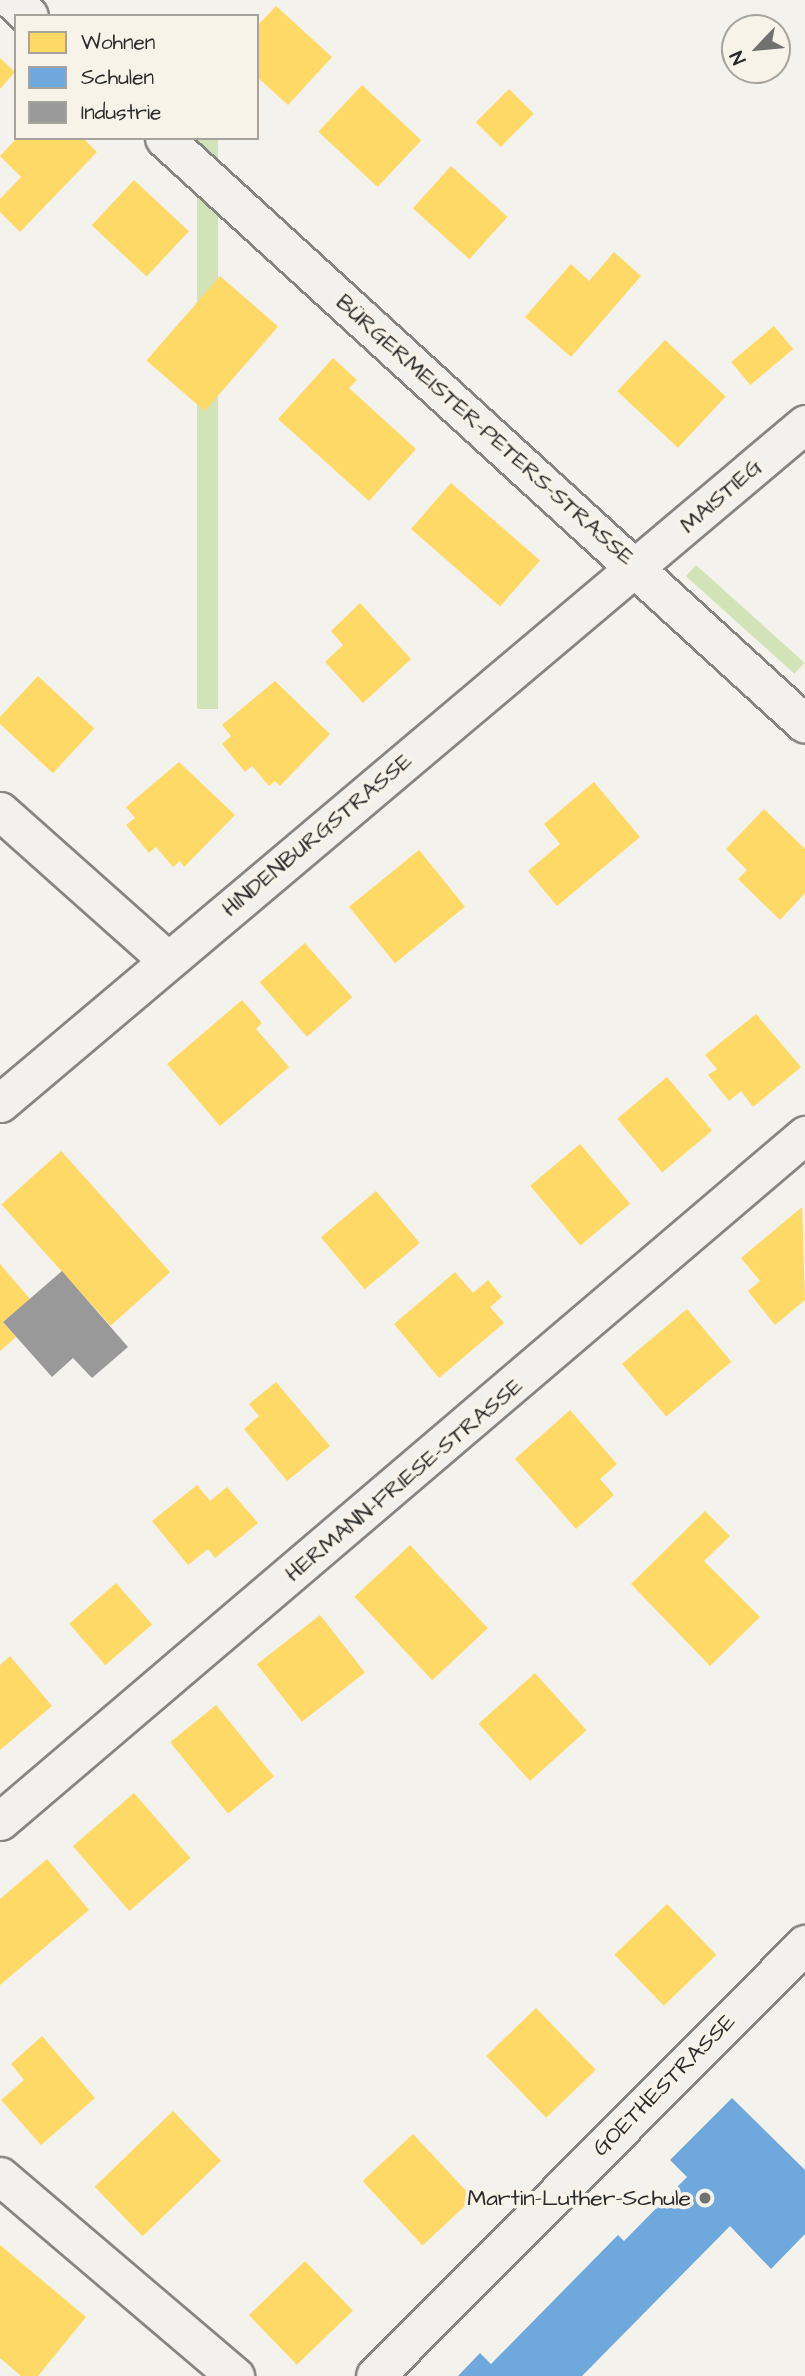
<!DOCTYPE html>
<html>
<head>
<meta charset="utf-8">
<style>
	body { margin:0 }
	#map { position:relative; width:805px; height:2376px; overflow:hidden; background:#f4f2ec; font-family:"Architects Daughter",sans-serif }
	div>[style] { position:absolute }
	.green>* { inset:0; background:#d2e3b8; transform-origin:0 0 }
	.homes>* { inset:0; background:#ffd966; transform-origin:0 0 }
	.schools>* { inset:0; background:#6fa8dc }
	.industry>* { inset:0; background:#999 }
	.roads { filter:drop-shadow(2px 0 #858582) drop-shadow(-2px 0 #858582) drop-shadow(0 2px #858582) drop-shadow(0 -2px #858582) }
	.minor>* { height:37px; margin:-18.5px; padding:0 18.5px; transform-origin:18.5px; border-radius:18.5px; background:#f2f1ed }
	.dots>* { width:19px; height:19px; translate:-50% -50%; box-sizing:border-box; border:4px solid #f7f3e8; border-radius:50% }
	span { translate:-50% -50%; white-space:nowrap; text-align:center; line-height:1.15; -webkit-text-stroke:7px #f7f3e8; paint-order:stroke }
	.street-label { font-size:23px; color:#2b2b2b }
	.poi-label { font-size:23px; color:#2b2b2b }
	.right { translate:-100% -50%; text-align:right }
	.legend { position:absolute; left:14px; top:14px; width:245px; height:126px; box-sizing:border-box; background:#f7f3e8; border:2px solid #a5a39c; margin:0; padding:9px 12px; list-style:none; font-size:21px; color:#2b2b2b }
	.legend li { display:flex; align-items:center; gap:14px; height:35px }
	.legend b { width:35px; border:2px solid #a5a39c }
	.north { position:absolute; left:721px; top:14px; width:70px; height:70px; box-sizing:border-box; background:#f7f3e8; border:2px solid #a5a39c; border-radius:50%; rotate:244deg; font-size:19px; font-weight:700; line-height:28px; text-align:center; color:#2b2b2b }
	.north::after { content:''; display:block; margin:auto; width:24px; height:32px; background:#71716f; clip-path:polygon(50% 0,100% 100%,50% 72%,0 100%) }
</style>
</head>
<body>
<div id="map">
	<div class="green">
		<div style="left:197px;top:138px;width:21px;height:571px"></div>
		<div style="left:696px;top:565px;width:146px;height:15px;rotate:42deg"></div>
	</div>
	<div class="homes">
		<div style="clip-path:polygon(276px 6px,332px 57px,288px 105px,257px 77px,257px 26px)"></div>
		<div style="clip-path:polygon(0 58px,15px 72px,0 89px)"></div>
		<div style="left:362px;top:85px;width:81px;height:64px;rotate:43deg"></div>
		<div style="left:509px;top:89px;width:35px;height:47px;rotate:45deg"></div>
		<div style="clip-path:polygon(17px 138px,83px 138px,97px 152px,20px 232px,0 212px,0 199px,21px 177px,0 156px)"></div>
		<div style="left:451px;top:166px;width:76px;height:57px;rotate:42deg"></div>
		<div style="left:134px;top:180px;width:75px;height:62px;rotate:43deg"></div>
		<div style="clip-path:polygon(614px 252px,641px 276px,571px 357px,525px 317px,571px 264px,589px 281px)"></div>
		<div style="left:220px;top:276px;width:77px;height:112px;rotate:41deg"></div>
		<div style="left:774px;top:326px;width:30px;height:56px;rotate:50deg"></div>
		<div style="left:665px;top:340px;width:83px;height:70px;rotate:43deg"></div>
		<div style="clip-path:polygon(333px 358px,357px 380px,349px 388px,416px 449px,369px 501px,278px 419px)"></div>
		<div style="left:451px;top:483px;width:118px;height:61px;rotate:41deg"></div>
		<div style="clip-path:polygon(360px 603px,411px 659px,363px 703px,325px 662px,343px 645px,331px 631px)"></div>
		<div style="left:38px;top:676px;width:77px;height:61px;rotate:43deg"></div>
		<div style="clip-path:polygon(275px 681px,330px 734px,280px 786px,275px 781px,269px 786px,252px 766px,245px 772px,222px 744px,231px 736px,222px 725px)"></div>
		<div style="clip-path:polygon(179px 762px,235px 815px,184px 867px,180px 861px,173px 867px,156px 847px,149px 853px,126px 825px,135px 818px,126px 807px)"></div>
		<div style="clip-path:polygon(594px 782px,640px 837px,557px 906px,528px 871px,560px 844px,544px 824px)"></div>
		<div style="clip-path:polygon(764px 809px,805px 849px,805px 893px,780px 920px,738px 879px,747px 870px,726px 849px)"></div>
		<div style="left:419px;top:850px;width:73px;height:90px;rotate:51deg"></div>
		<div style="left:305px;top:943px;width:72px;height:60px;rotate:49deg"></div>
		<div style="clip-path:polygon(242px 1000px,262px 1023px,256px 1029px,289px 1067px,220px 1126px,167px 1064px)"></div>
		<div style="clip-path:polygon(756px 1014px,801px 1067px,753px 1107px,741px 1091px,729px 1101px,708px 1075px,717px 1069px,705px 1055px)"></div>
		<div style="left:667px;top:1077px;width:70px;height:65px;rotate:50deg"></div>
		<div style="left:580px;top:1144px;width:78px;height:65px;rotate:50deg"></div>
		<div style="left:61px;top:1151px;width:163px;height:80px;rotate:48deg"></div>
		<div style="left:376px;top:1191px;width:68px;height:72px;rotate:50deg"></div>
		<div style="clip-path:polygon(802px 1207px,805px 1300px,775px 1325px,748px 1291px,760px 1281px,741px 1258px)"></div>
		<div style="clip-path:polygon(0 1264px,30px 1299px,3px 1322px,16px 1337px,0 1351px)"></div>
		<div style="clip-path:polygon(455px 1272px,473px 1293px,488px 1280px,502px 1297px,490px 1307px,504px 1323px,439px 1378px,394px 1324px)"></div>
		<div style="left:687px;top:1309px;width:69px;height:85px;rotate:50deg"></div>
		<div style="clip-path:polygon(276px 1382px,330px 1446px,287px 1481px,244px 1429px,259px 1416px,249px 1404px)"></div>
		<div style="clip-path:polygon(570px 1410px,617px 1464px,600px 1479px,614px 1495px,576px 1529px,515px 1459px)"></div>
		<div style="clip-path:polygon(197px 1485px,210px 1501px,227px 1487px,258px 1523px,215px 1558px,208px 1549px,188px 1565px,152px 1521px)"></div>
		<div style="clip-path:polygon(705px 1511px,730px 1536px,704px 1561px,760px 1617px,710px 1666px,631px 1584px)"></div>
		<div style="left:410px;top:1545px;width:114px;height:76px;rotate:47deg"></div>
		<div style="left:116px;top:1583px;width:55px;height:62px;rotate:49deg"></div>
		<div style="left:320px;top:1615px;width:73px;height:80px;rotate:52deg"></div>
		<div style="clip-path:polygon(10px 1656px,52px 1706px,0 1750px,0 1665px)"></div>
		<div style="left:535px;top:1673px;width:77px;height:76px;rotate:48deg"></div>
		<div style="left:216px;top:1705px;width:92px;height:59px;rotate:51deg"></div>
		<div style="left:134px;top:1793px;width:86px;height:81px;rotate:49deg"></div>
		<div style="clip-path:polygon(47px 1859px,89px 1910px,0 1985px,0 1899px)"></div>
		<div style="left:667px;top:1904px;width:71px;height:73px;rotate:46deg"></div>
		<div style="left:536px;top:2008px;width:86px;height:69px;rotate:46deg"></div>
		<div style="clip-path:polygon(42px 2036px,95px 2098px,41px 2145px,1px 2100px,24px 2080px,11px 2064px)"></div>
		<div style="left:173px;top:2111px;width:69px;height:109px;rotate:46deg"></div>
		<div style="left:413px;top:2134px;width:88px;height:69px;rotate:47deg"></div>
		<div style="clip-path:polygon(0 2245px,86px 2317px,38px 2376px,21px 2376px,0 2358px)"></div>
		<div style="left:305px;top:2261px;width:69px;height:78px;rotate:46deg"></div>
	</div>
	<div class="schools">
		<div style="clip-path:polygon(732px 2098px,805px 2170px,805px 2234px,771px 2269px,730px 2226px,582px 2376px,458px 2376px,480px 2353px,491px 2364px,618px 2235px,624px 2241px,687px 2177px,670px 2160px)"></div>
	</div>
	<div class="industry">
		<div style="clip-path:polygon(62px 1271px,128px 1347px,92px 1378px,73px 1358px,52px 1377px,3px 1322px)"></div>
	</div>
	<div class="roads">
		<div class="minor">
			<div style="left:12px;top:0;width:23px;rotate:43deg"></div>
			<div style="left:164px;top:138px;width:868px;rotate:42.43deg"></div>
			<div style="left:0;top:811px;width:224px;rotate:41.7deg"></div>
			<div style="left:0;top:1103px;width:1053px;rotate:-40.15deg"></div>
			<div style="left:0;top:1821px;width:1058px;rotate:-40.44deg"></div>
			<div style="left:0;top:2176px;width:309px;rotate:40.4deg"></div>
			<div style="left:375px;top:2376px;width:610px;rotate:-45.13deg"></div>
		</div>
	</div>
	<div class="dots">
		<div style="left:705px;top:2198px;background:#71716f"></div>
	</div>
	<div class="street-label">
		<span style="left:485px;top:430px;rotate:42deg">BÜRGERMEISTER-PETERS-STRASSE</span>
		<span style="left:721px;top:496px;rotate:-41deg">MAISTIEG</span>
		<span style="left:317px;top:835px;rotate:-40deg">HINDENBURGSTRASSE</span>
		<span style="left:404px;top:1480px;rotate:-40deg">HERMANN-FRIESE-STRASSE</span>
		<span style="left:664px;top:2085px;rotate:-45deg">GOETHESTRASSE</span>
	</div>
	<div class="poi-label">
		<span class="right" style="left:691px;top:2198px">Martin-Luther-Schule</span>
	</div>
	<ul class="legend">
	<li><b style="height:19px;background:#ffd966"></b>Wohnen</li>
	<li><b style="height:19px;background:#6fa8dc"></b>Schulen</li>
	<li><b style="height:19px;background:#999"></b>Industrie</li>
	</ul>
	<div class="north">N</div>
</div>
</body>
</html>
